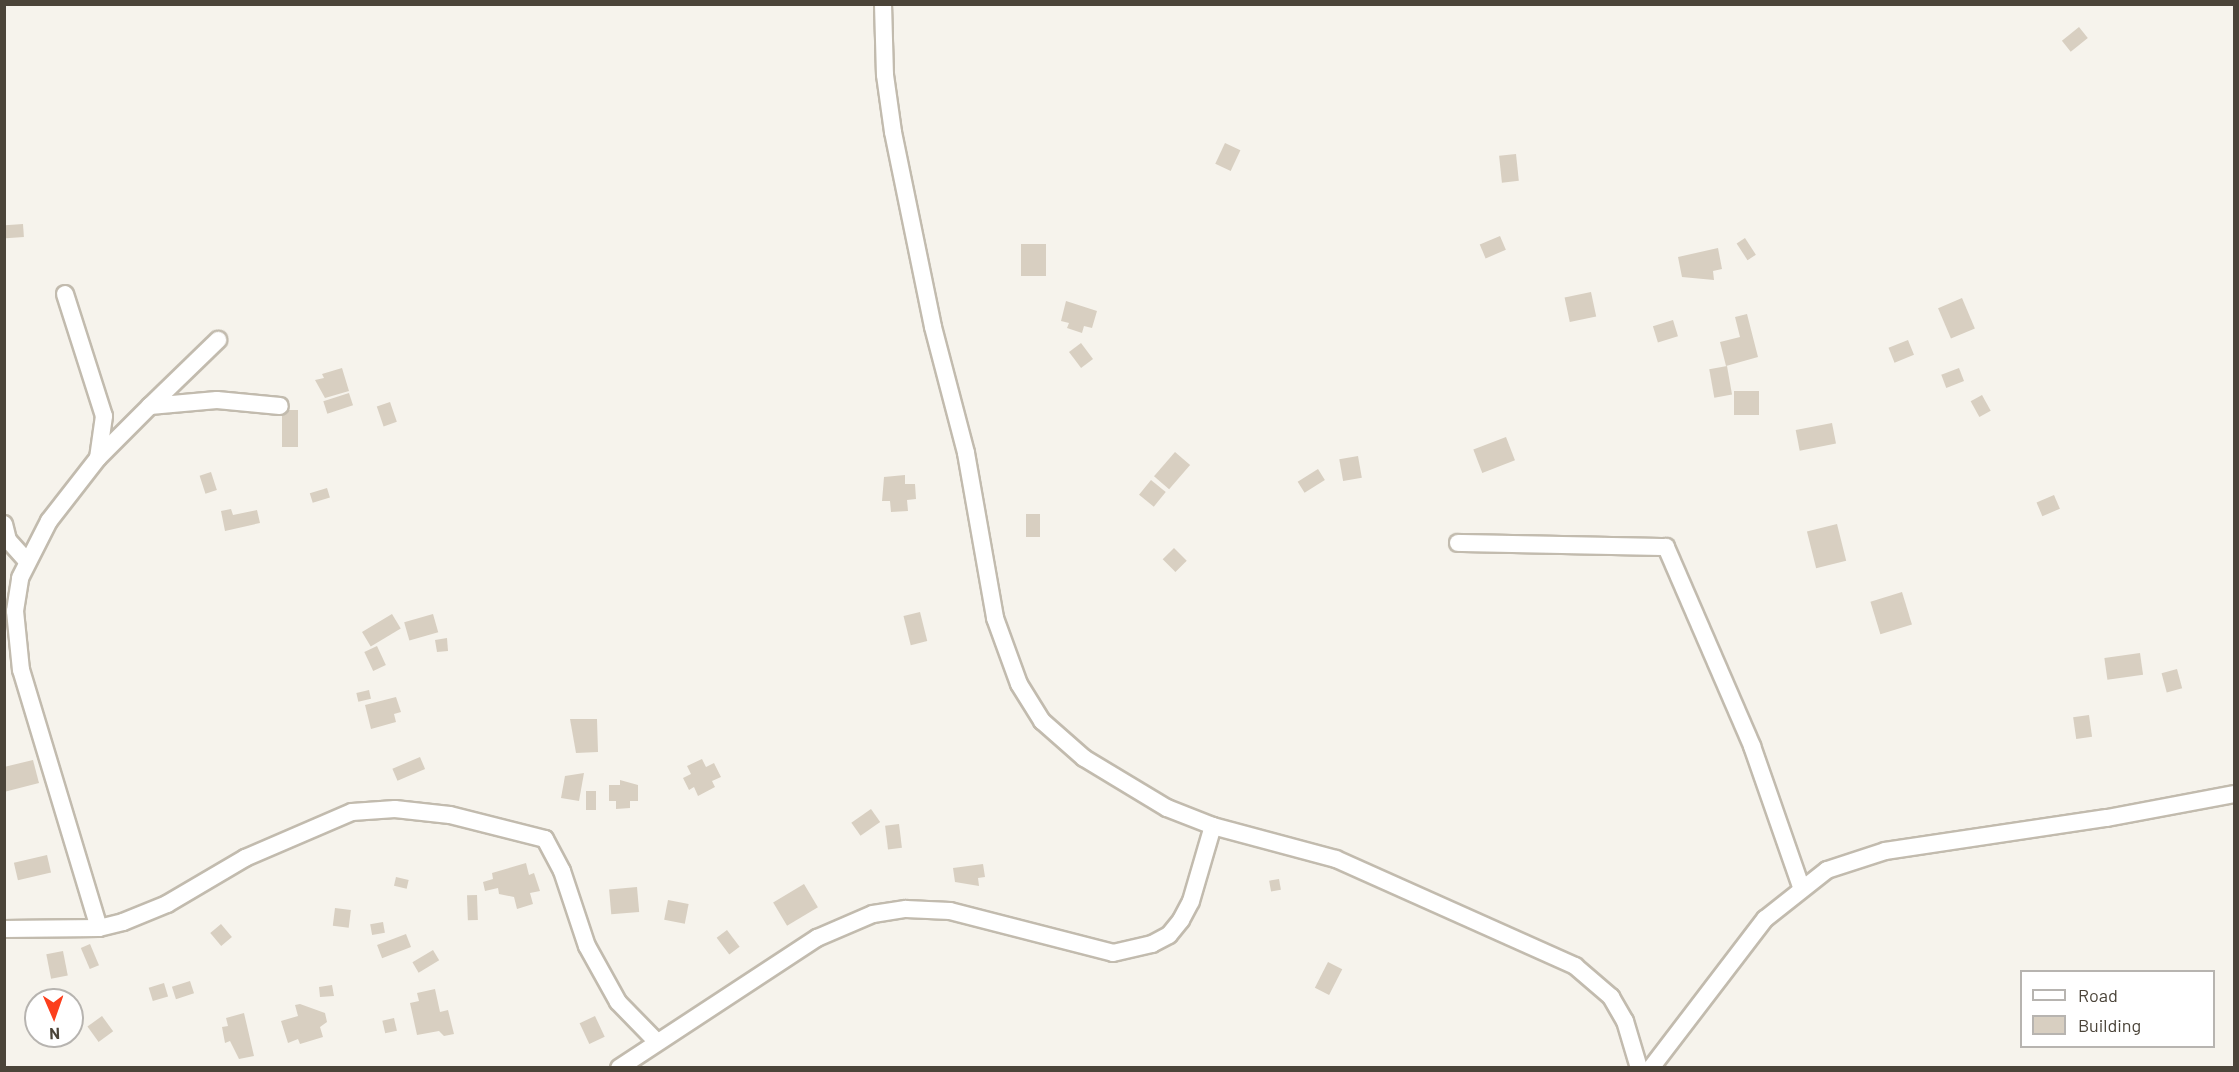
<!DOCTYPE html>
<html>
<head>
<meta charset="utf-8">
<style>
	body { margin:0 }
	#map { position:relative; width:2239px; height:1072px; overflow:hidden; background:#f6f3ec; font-family:Barlow,sans-serif }
	div>[style] { position:absolute }
	.building>* { inset:0; background:#d8cfc1; transform-origin:0 0 }
	.roads { filter:drop-shadow(2px 0 #c2bbae) drop-shadow(-2px 0 #c2bbae) drop-shadow(0 2px #c2bbae) drop-shadow(0 -2px #c2bbae) }
	.street>* { height:16px; margin:-8px; padding:0 8px; transform-origin:8px; border-radius:8px; background:#fff }
	span { translate:-50% -50%; white-space:nowrap; text-align:center; line-height:1.15; -webkit-text-stroke:5px #fff; paint-order:stroke }
	.frame { position:absolute; inset:0; border:6px solid #4b4439; pointer-events:none }
	.legend { position:absolute; left:2020px; top:970px; width:195px; height:78px; box-sizing:border-box; background:#fff; border:2px solid #b7b4b0; margin:0; padding:8px 10px; list-style:none; font-size:18px; color:#4b4439 }
	.legend li { display:flex; align-items:center; gap:12px; height:30px }
	.legend b { width:30px; border:2px solid #b7b4b0 }
	.north { position:absolute; left:24px; top:988px; width:60px; height:60px; box-sizing:border-box; background:#fff; border:2px solid #b7b4b0; border-radius:50%; rotate:178deg; font-size:16px; font-weight:700; line-height:24px; text-align:center; color:#4b4439 }
	.north::after { content:''; display:block; margin:auto; width:21px; height:27px; background:#fc3f1d; clip-path:polygon(50% 0,100% 100%,50% 72%,0 100%) }
</style>
</head>
<body>
<div id="map">
	<div class="building">
		<div style="left:2079px;top:27px;width:14px;height:22px;rotate:51deg"></div>
		<div style="left:1225px;top:143px;width:17px;height:23px;rotate:25deg"></div>
		<div style="left:1516px;top:154px;width:27px;height:17px;rotate:84deg"></div>
		<div style="left:23px;top:224px;width:13px;height:18px;rotate:86deg"></div>
		<div style="left:1500px;top:236px;width:15px;height:22px;rotate:67deg"></div>
		<div style="left:1745px;top:238px;width:20px;height:10px;rotate:57deg"></div>
		<div style="left:1021px;top:244px;width:25px;height:32px"></div>
		<div style="clip-path:polygon(1718px 248px,1722px 269px,1713px 271px,1714px 280px,1682px 277px,1678px 257px)"></div>
		<div style="left:1591px;top:292px;width:25px;height:27px;rotate:78deg"></div>
		<div style="left:1962px;top:298px;width:33px;height:26px;rotate:67deg"></div>
		<div style="clip-path:polygon(1066px 301px,1097px 311px,1092px 328px,1084px 326px,1082px 333px,1067px 328px,1069px 323px,1061px 321px)"></div>
		<div style="clip-path:polygon(1747px 314px,1758px 357px,1726px 366px,1720px 342px,1740px 337px,1735px 317px)"></div>
		<div style="left:1673px;top:320px;width:17px;height:21px;rotate:73deg"></div>
		<div style="left:1908px;top:340px;width:16px;height:21px;rotate:68deg"></div>
		<div style="left:1081px;top:343px;width:20px;height:15px;rotate:53deg"></div>
		<div style="left:1727px;top:366px;width:29px;height:18px;rotate:80deg"></div>
		<div style="clip-path:polygon(342px 368px,349px 391px,325px 398px,315px 380px,324px 378px,322px 374px)"></div>
		<div style="left:1959px;top:368px;width:14px;height:19px;rotate:69deg"></div>
		<div style="left:1734px;top:391px;width:25px;height:24px"></div>
		<div style="left:349px;top:393px;width:13px;height:27px;rotate:72deg"></div>
		<div style="left:1982px;top:395px;width:18px;height:13px;rotate:61deg"></div>
		<div style="left:390px;top:402px;width:21px;height:14px;rotate:71deg"></div>
		<div style="left:282px;top:410px;width:16px;height:37px"></div>
		<div style="left:1832px;top:423px;width:21px;height:37px;rotate:79deg"></div>
		<div style="left:1506px;top:437px;width:25px;height:35px;rotate:69deg"></div>
		<div style="left:1175px;top:452px;width:20px;height:32px;rotate:41deg"></div>
		<div style="left:1358px;top:456px;width:22px;height:19px;rotate:80deg"></div>
		<div style="left:1318px;top:469px;width:13px;height:24px;rotate:58deg"></div>
		<div style="left:211px;top:472px;width:19px;height:12px;rotate:72deg"></div>
		<div style="clip-path:polygon(905px 475px,905px 484px,915px 484px,916px 499px,907px 500px,908px 511px,891px 512px,890px 501px,882px 501px,884px 477px)"></div>
		<div style="left:1151px;top:480px;width:19px;height:19px;rotate:39deg"></div>
		<div style="left:327px;top:488px;width:10px;height:18px;rotate:73deg"></div>
		<div style="left:2054px;top:495px;width:15px;height:19px;rotate:67deg"></div>
		<div style="clip-path:polygon(231px 509px,233px 515px,257px 510px,260px 523px,225px 531px,221px 511px)"></div>
		<div style="left:1026px;top:514px;width:14px;height:23px"></div>
		<div style="left:1837px;top:524px;width:38px;height:31px;rotate:76deg"></div>
		<div style="left:1174px;top:548px;width:18px;height:16px;rotate:45deg"></div>
		<div style="left:1902px;top:592px;width:34px;height:33px;rotate:73deg"></div>
		<div style="left:920px;top:612px;width:30px;height:17px;rotate:76deg"></div>
		<div style="left:392px;top:614px;width:17px;height:35px;rotate:59deg"></div>
		<div style="left:433px;top:614px;width:19px;height:30px;rotate:74deg"></div>
		<div style="clip-path:polygon(447px 638px,448px 651px,437px 652px,435px 640px)"></div>
		<div style="left:377px;top:646px;width:21px;height:14px;rotate:65deg"></div>
		<div style="left:2140px;top:653px;width:22px;height:36px;rotate:82deg"></div>
		<div style="left:2177px;top:669px;width:20px;height:16px;rotate:75deg"></div>
		<div style="left:369px;top:690px;width:9px;height:13px;rotate:77deg"></div>
		<div style="clip-path:polygon(396px 697px,401px 712px,394px 714px,396px 722px,371px 729px,365px 705px)"></div>
		<div style="left:2089px;top:715px;width:22px;height:16px;rotate:82deg"></div>
		<div style="clip-path:polygon(570px 719px,597px 719px,598px 752px,576px 753px)"></div>
		<div style="left:420px;top:757px;width:13px;height:30px;rotate:67deg"></div>
		<div style="clip-path:polygon(702px 759px,706px 767px,714px 763px,721px 777px,712px 781px,715px 787px,698px 796px,694px 787px,689px 790px,683px 778px,691px 774px,687px 766px)"></div>
		<div style="clip-path:polygon(33px 760px,39px 783px,4px 792px,4px 767px)"></div>
		<div style="clip-path:polygon(584px 773px,579px 801px,561px 798px,565px 776px)"></div>
		<div style="clip-path:polygon(620px 780px,638px 785px,638px 801px,630px 801px,630px 808px,616px 809px,616px 801px,609px 801px,609px 785px,620px 785px)"></div>
		<div style="left:586px;top:791px;width:10px;height:19px"></div>
		<div style="left:871px;top:809px;width:16px;height:24px;rotate:55deg"></div>
		<div style="left:899px;top:824px;width:24px;height:14px;rotate:83deg"></div>
		<div style="left:47px;top:855px;width:18px;height:34px;rotate:77deg"></div>
		<div style="clip-path:polygon(526px 863px,529px 875px,534px 873px,540px 891px,530px 893px,533px 904px,517px 909px,514px 897px,499px 894px,498px 888px,485px 891px,483px 882px,493px 879px,492px 873px)"></div>
		<div style="clip-path:polygon(983px 864px,985px 877px,978px 878px,979px 886px,955px 882px,953px 868px)"></div>
		<div style="left:396px;top:877px;width:13px;height:9px;rotate:13deg"></div>
		<div style="left:1279px;top:879px;width:11px;height:10px;rotate:80deg"></div>
		<div style="left:804px;top:884px;width:27px;height:36px;rotate:59deg"></div>
		<div style="left:637px;top:887px;width:25px;height:28px;rotate:85deg"></div>
		<div style="left:477px;top:895px;width:25px;height:10px;rotate:88deg"></div>
		<div style="left:668px;top:900px;width:21px;height:20px;rotate:11deg"></div>
		<div style="left:335px;top:908px;width:16px;height:18px;rotate:7deg"></div>
		<div style="left:383px;top:922px;width:11px;height:13px;rotate:80deg"></div>
		<div style="left:221px;top:924px;width:17px;height:14px;rotate:50deg"></div>
		<div style="left:727px;top:930px;width:21px;height:13px;rotate:53deg"></div>
		<div style="left:406px;top:934px;width:14px;height:31px;rotate:69deg"></div>
		<div style="left:90px;top:944px;width:23px;height:10px;rotate:67deg"></div>
		<div style="left:433px;top:950px;width:12px;height:24px;rotate:59deg"></div>
		<div style="left:63px;top:951px;width:25px;height:17px;rotate:79deg"></div>
		<div style="left:1328px;top:962px;width:16px;height:29px;rotate:27deg"></div>
		<div style="left:190px;top:981px;width:13px;height:19px;rotate:72deg"></div>
		<div style="left:164px;top:983px;width:14px;height:16px;rotate:73deg"></div>
		<div style="clip-path:polygon(332px 985px,334px 996px,320px 997px,319px 987px)"></div>
		<div style="clip-path:polygon(435px 989px,440px 1012px,448px 1010px,454px 1034px,444px 1036px,439px 1031px,417px 1035px,410px 1003px,419px 1001px,417px 993px)"></div>
		<div style="clip-path:polygon(300px 1004px,325px 1013px,327px 1022px,320px 1027px,323px 1037px,300px 1044px,298px 1039px,288px 1043px,281px 1021px,298px 1016px,295px 1005px)"></div>
		<div style="clip-path:polygon(244px 1013px,254px 1056px,239px 1059px,230px 1041px,225px 1043px,222px 1027px,228px 1026px,226px 1018px)"></div>
		<div style="left:102px;top:1016px;width:19px;height:18px;rotate:54deg"></div>
		<div style="left:595px;top:1016px;width:23px;height:17px;rotate:65deg"></div>
		<div style="left:394px;top:1018px;width:13px;height:12px;rotate:77deg"></div>
	</div>
	<div class="roads">
		<div class="street">
			<div style="left:883px;top:4px;width:71px;rotate:88.4deg"></div>
			<div style="left:885px;top:75px;width:58px;rotate:82deg"></div>
			<div style="left:893px;top:132px;width:199px;rotate:78.4deg"></div>
			<div style="left:933px;top:327px;width:130px;rotate:75.3deg"></div>
			<div style="left:966px;top:453px;width:168px;rotate:80deg"></div>
			<div style="left:995px;top:618px;width:70px;rotate:70deg"></div>
			<div style="left:1019px;top:684px;width:44px;rotate:58.1deg"></div>
			<div style="left:1042px;top:721px;width:56px;rotate:41.4deg"></div>
			<div style="left:1084px;top:758px;width:97px;rotate:31.1deg"></div>
			<div style="left:1167px;top:808px;width:49px;rotate:21.4deg"></div>
			<div style="left:1213px;top:826px;width:127px;rotate:15deg"></div>
			<div style="left:1336px;top:859px;width:262px;rotate:24.1deg"></div>
			<div style="left:1575px;top:966px;width:48px;rotate:40.7deg"></div>
			<div style="left:1611px;top:997px;width:28px;rotate:60deg"></div>
			<div style="left:1625px;top:1021px;width:49px;rotate:73.4deg"></div>
			<div style="left:65px;top:294px;width:128px;rotate:72.3deg"></div>
			<div style="left:104px;top:416px;width:42px;rotate:98.1deg"></div>
			<div style="left:150px;top:406px;width:95px;rotate:-44.1deg"></div>
			<div style="left:4px;top:524px;width:16px;rotate:76deg"></div>
			<div style="left:8px;top:540px;width:28px;rotate:48deg"></div>
			<div style="left:1458px;top:543px;width:208px;rotate:1.1deg"></div>
			<div style="left:1666px;top:547px;width:217px;rotate:66.6deg"></div>
			<div style="left:1752px;top:746px;width:149px;rotate:70.8deg"></div>
			<div style="left:99px;top:928px;width:270px;rotate:-106.8deg"></div>
			<div style="left:21px;top:670px;width:59px;rotate:-95.8deg"></div>
			<div style="left:15px;top:611px;width:33px;rotate:-81deg"></div>
			<div style="left:20px;top:578px;width:64px;rotate:-63deg"></div>
			<div style="left:49px;top:521px;width:80px;rotate:-52.1deg"></div>
			<div style="left:98px;top:458px;width:74px;rotate:-45deg"></div>
			<div style="left:150px;top:406px;width:67px;rotate:-5.1deg"></div>
			<div style="left:217px;top:400px;width:63px;rotate:5.4deg"></div>
			<div style="left:4px;top:929px;width:95px;rotate:-0.6deg"></div>
			<div style="left:99px;top:928px;width:25px;rotate:-14deg"></div>
			<div style="left:123px;top:922px;width:48px;rotate:-22.2deg"></div>
			<div style="left:167px;top:904px;width:91px;rotate:-30.5deg"></div>
			<div style="left:245px;top:858px;width:116px;rotate:-23.3deg"></div>
			<div style="left:352px;top:812px;width:43px;rotate:-4deg"></div>
			<div style="left:395px;top:809px;width:55px;rotate:6.2deg"></div>
			<div style="left:450px;top:815px;width:98px;rotate:14.2deg"></div>
			<div style="left:545px;top:839px;width:36px;rotate:62deg"></div>
			<div style="left:562px;top:871px;width:79px;rotate:71.6deg"></div>
			<div style="left:587px;top:946px;width:64px;rotate:61deg"></div>
			<div style="left:618px;top:1002px;width:54px;rotate:45.7deg"></div>
			<div style="left:619px;top:1068px;width:237px;rotate:-33.3deg"></div>
			<div style="left:817px;top:938px;width:61px;rotate:-23.2deg"></div>
			<div style="left:873px;top:914px;width:33px;rotate:-9deg"></div>
			<div style="left:906px;top:909px;width:44px;rotate:2.6deg"></div>
			<div style="left:950px;top:911px;width:168px;rotate:14.4deg"></div>
			<div style="left:1113px;top:953px;width:40px;rotate:-13deg"></div>
			<div style="left:1152px;top:944px;width:19px;rotate:-28deg"></div>
			<div style="left:1169px;top:935px;width:19px;rotate:-51deg"></div>
			<div style="left:1181px;top:920px;width:21px;rotate:-62deg"></div>
			<div style="left:1191px;top:901px;width:78px;rotate:-73.7deg"></div>
			<div style="left:1651px;top:1068px;width:188px;rotate:-52.6deg"></div>
			<div style="left:1765px;top:919px;width:79px;rotate:-38.3deg"></div>
			<div style="left:1827px;top:870px;width:61px;rotate:-18.1deg"></div>
			<div style="left:1885px;top:851px;width:224px;rotate:-8.5deg"></div>
			<div style="left:2107px;top:818px;width:129px;rotate:-10.7deg"></div>
		</div>
	</div>
	<div class="frame"></div>
	<ul class="legend">
	<li><b style="height:8px;background:#fff"></b>Road</li>
	<li><b style="height:16px;background:#d8cfc1"></b>Building</li>
	</ul>
	<div class="north">N</div>
</div>
</body>
</html>
